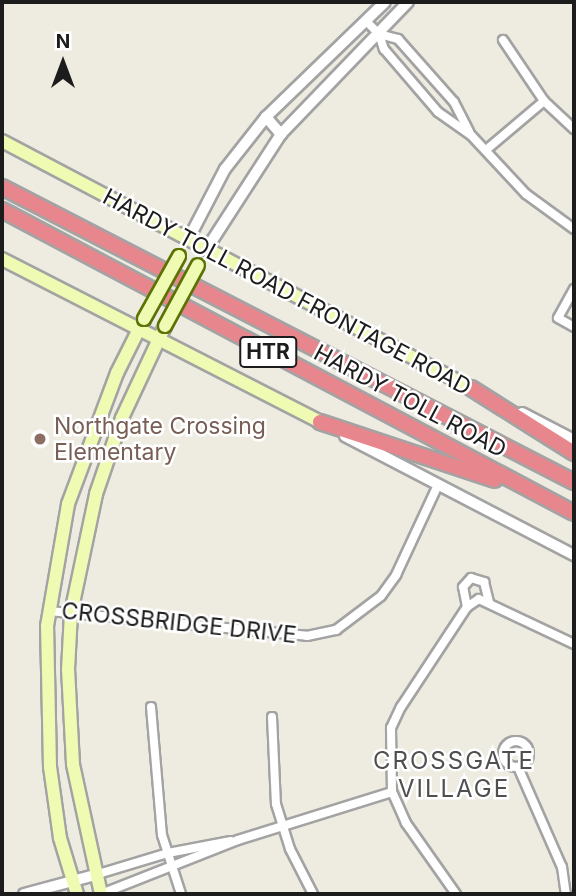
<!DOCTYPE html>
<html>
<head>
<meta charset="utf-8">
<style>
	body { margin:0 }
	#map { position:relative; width:576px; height:896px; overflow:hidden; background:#eeebe1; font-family:Inter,sans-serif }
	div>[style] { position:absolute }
	.roads { filter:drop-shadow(2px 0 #a3a3a3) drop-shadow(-2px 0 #a3a3a3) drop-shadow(0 2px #a3a3a3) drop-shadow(0 -2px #a3a3a3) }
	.minor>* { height:8px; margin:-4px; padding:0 4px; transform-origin:4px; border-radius:4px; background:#fff }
	.minor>.ring { margin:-4px; padding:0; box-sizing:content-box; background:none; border:8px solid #fff; border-radius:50% }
	.tertiary>* { height:10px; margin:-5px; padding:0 5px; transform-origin:5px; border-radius:5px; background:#fff }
	.secondary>* { height:12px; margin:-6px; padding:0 6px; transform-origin:6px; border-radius:6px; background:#effab2 }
	.motorway>* { height:14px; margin:-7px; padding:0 7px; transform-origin:7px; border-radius:7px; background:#e7868d }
	.bridges { filter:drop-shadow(2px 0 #5a7303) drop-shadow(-2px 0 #5a7303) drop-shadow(0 2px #5a7303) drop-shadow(0 -2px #5a7303) }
	.secondary-bridge>* { height:12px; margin:-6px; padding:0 6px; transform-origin:6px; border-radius:6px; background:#effab2 }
	.dots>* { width:19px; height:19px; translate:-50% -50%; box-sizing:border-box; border:4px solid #fff; border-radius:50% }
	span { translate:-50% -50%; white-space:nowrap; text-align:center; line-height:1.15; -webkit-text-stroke:5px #fff; paint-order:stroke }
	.shield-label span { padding:2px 5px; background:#fff; border:2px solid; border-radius:5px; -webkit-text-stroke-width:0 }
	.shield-label { font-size:21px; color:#1c1c1c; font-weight:700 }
	.street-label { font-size:23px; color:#1c1c1c }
	.education-label { font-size:23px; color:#785e54 }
	.left { translate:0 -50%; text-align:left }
	.neighbourhood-label { font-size:24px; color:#4f4f4f; letter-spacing:2px }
	.frame { position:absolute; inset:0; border:4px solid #1c1c1c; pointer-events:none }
	.north { position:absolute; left:28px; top:28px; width:70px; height:70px; -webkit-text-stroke:5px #fff; paint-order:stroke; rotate:0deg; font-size:19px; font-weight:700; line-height:28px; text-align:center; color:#1c1c1c }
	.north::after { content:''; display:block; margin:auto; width:24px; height:32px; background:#1c1c1c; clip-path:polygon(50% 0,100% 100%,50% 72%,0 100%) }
</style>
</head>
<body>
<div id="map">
	<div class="roads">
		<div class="minor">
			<div style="left:367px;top:22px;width:17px;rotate:45deg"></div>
			<div style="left:379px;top:34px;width:16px;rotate:72deg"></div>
			<div style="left:384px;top:49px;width:83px;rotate:49.4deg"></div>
			<div style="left:438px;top:112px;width:39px;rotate:35deg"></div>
			<div style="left:470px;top:134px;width:82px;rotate:47deg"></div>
			<div style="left:526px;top:194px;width:59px;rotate:36.1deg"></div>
			<div style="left:379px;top:34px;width:20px;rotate:15deg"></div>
			<div style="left:398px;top:39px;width:84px;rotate:48.4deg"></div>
			<div style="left:454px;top:102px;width:33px;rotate:63deg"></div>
			<div style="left:503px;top:40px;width:73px;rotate:56.1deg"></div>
			<div style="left:544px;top:101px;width:41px;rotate:43deg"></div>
			<div style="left:486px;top:150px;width:76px;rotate:-40.2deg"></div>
			<div style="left:574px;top:289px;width:33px;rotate:119deg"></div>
			<div style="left:558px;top:318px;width:18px;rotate:29deg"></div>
			<div style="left:467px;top:607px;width:20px;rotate:-101deg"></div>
			<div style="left:463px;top:587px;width:12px;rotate:-48deg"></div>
			<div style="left:471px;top:578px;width:14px;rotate:17deg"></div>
			<div style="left:484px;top:582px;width:21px;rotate:76deg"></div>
			<div style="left:49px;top:611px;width:259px;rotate:5.5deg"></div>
			<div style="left:307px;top:636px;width:30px;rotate:-12deg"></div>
			<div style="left:336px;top:630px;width:56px;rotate:-37.1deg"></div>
			<div style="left:381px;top:596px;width:26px;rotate:-54deg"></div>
			<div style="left:396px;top:575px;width:99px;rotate:-65deg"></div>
			<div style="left:151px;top:707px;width:128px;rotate:85.1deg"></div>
			<div style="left:162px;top:835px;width:62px;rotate:72.1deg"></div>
			<div style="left:272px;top:717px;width:87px;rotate:87.4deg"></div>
			<div style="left:276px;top:804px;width:47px;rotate:72.7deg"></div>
			<div style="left:290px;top:849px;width:51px;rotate:62.9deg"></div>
			<div class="ring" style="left:503px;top:741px;width:18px;height:18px"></div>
			<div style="left:518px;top:767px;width:109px;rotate:66.3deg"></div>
			<div style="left:562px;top:867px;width:27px;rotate:82deg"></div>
			<div style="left:95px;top:875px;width:76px;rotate:-16.8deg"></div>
			<div style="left:168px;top:853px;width:64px;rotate:-10.8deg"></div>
			<div style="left:101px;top:894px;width:147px;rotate:-21.5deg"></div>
			<div style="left:238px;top:840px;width:161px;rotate:-17.3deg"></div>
			<div style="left:456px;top:894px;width:87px;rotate:-125.2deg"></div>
			<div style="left:406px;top:823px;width:34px;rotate:-114deg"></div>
			<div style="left:392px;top:792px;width:64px;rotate:-90.9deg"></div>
			<div style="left:391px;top:728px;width:23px;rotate:-65deg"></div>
			<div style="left:401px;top:707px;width:120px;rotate:-56.6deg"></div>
			<div style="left:467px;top:607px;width:14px;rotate:-34deg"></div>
			<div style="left:479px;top:599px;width:105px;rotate:25.3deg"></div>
		</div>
		<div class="tertiary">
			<div style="left:266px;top:117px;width:23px;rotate:49deg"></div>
			<div style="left:188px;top:240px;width:80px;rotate:-62.5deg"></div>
			<div style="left:225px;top:169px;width:66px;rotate:-51.7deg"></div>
			<div style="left:266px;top:117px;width:165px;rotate:-44deg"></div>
			<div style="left:206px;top:250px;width:138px;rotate:-57.1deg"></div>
			<div style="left:281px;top:134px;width:183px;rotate:-46.1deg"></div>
			<div style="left:522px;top:413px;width:59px;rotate:27.4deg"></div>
			<div style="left:345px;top:436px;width:258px;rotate:27.5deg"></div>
			<div style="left:24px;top:894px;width:73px;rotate:-15deg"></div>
		</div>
		<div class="secondary">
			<div style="left:2px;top:141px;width:530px;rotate:27.77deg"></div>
			<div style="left:2px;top:259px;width:357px;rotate:27.1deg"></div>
			<div style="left:77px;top:894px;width:59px;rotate:-106.9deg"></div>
			<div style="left:60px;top:838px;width:72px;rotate:-98deg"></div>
			<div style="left:50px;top:767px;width:141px;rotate:-91.2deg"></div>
			<div style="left:47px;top:626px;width:124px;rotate:-80.2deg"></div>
			<div style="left:68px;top:504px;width:140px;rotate:-69.5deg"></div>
			<div style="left:117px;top:373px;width:60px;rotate:-63.4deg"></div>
			<div style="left:101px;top:894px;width:133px;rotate:-102.2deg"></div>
			<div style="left:73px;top:764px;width:94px;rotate:-93deg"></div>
			<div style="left:68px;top:670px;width:57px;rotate:-87deg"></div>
			<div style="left:71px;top:613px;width:122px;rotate:-78.1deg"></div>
			<div style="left:96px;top:494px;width:80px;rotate:-71.1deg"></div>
			<div style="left:122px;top:418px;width:102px;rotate:-64.9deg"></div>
		</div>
		<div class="motorway">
			<div style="left:2px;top:187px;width:644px;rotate:27.28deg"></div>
			<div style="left:2px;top:210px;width:647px;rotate:27.91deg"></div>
			<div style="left:471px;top:388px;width:122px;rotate:32.3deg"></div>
			<div style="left:320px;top:422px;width:184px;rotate:18.3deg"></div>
		</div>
	</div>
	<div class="bridges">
		<div class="secondary-bridge">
			<div style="left:144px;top:319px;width:72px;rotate:-60.9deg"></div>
			<div style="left:165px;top:326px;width:69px;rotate:-61.6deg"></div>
		</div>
	</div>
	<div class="dots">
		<div style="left:40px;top:439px;background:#8d6e63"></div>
	</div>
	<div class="shield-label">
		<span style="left:268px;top:352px">HTR</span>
	</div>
	<div class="street-label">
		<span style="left:287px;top:292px;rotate:28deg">HARDY TOLL ROAD FRONTAGE ROAD</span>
		<span style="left:410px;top:401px;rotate:28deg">HARDY TOLL ROAD</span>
		<span style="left:179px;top:623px;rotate:6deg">CROSSBRIDGE DRIVE</span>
	</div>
	<div class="education-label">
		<span class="left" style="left:54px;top:439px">Northgate Crossing<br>Elementary</span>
	</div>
	<div class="neighbourhood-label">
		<span style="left:454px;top:775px">CROSSGATE<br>VILLAGE</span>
	</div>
	<div class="frame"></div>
	<div class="north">N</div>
</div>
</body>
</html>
